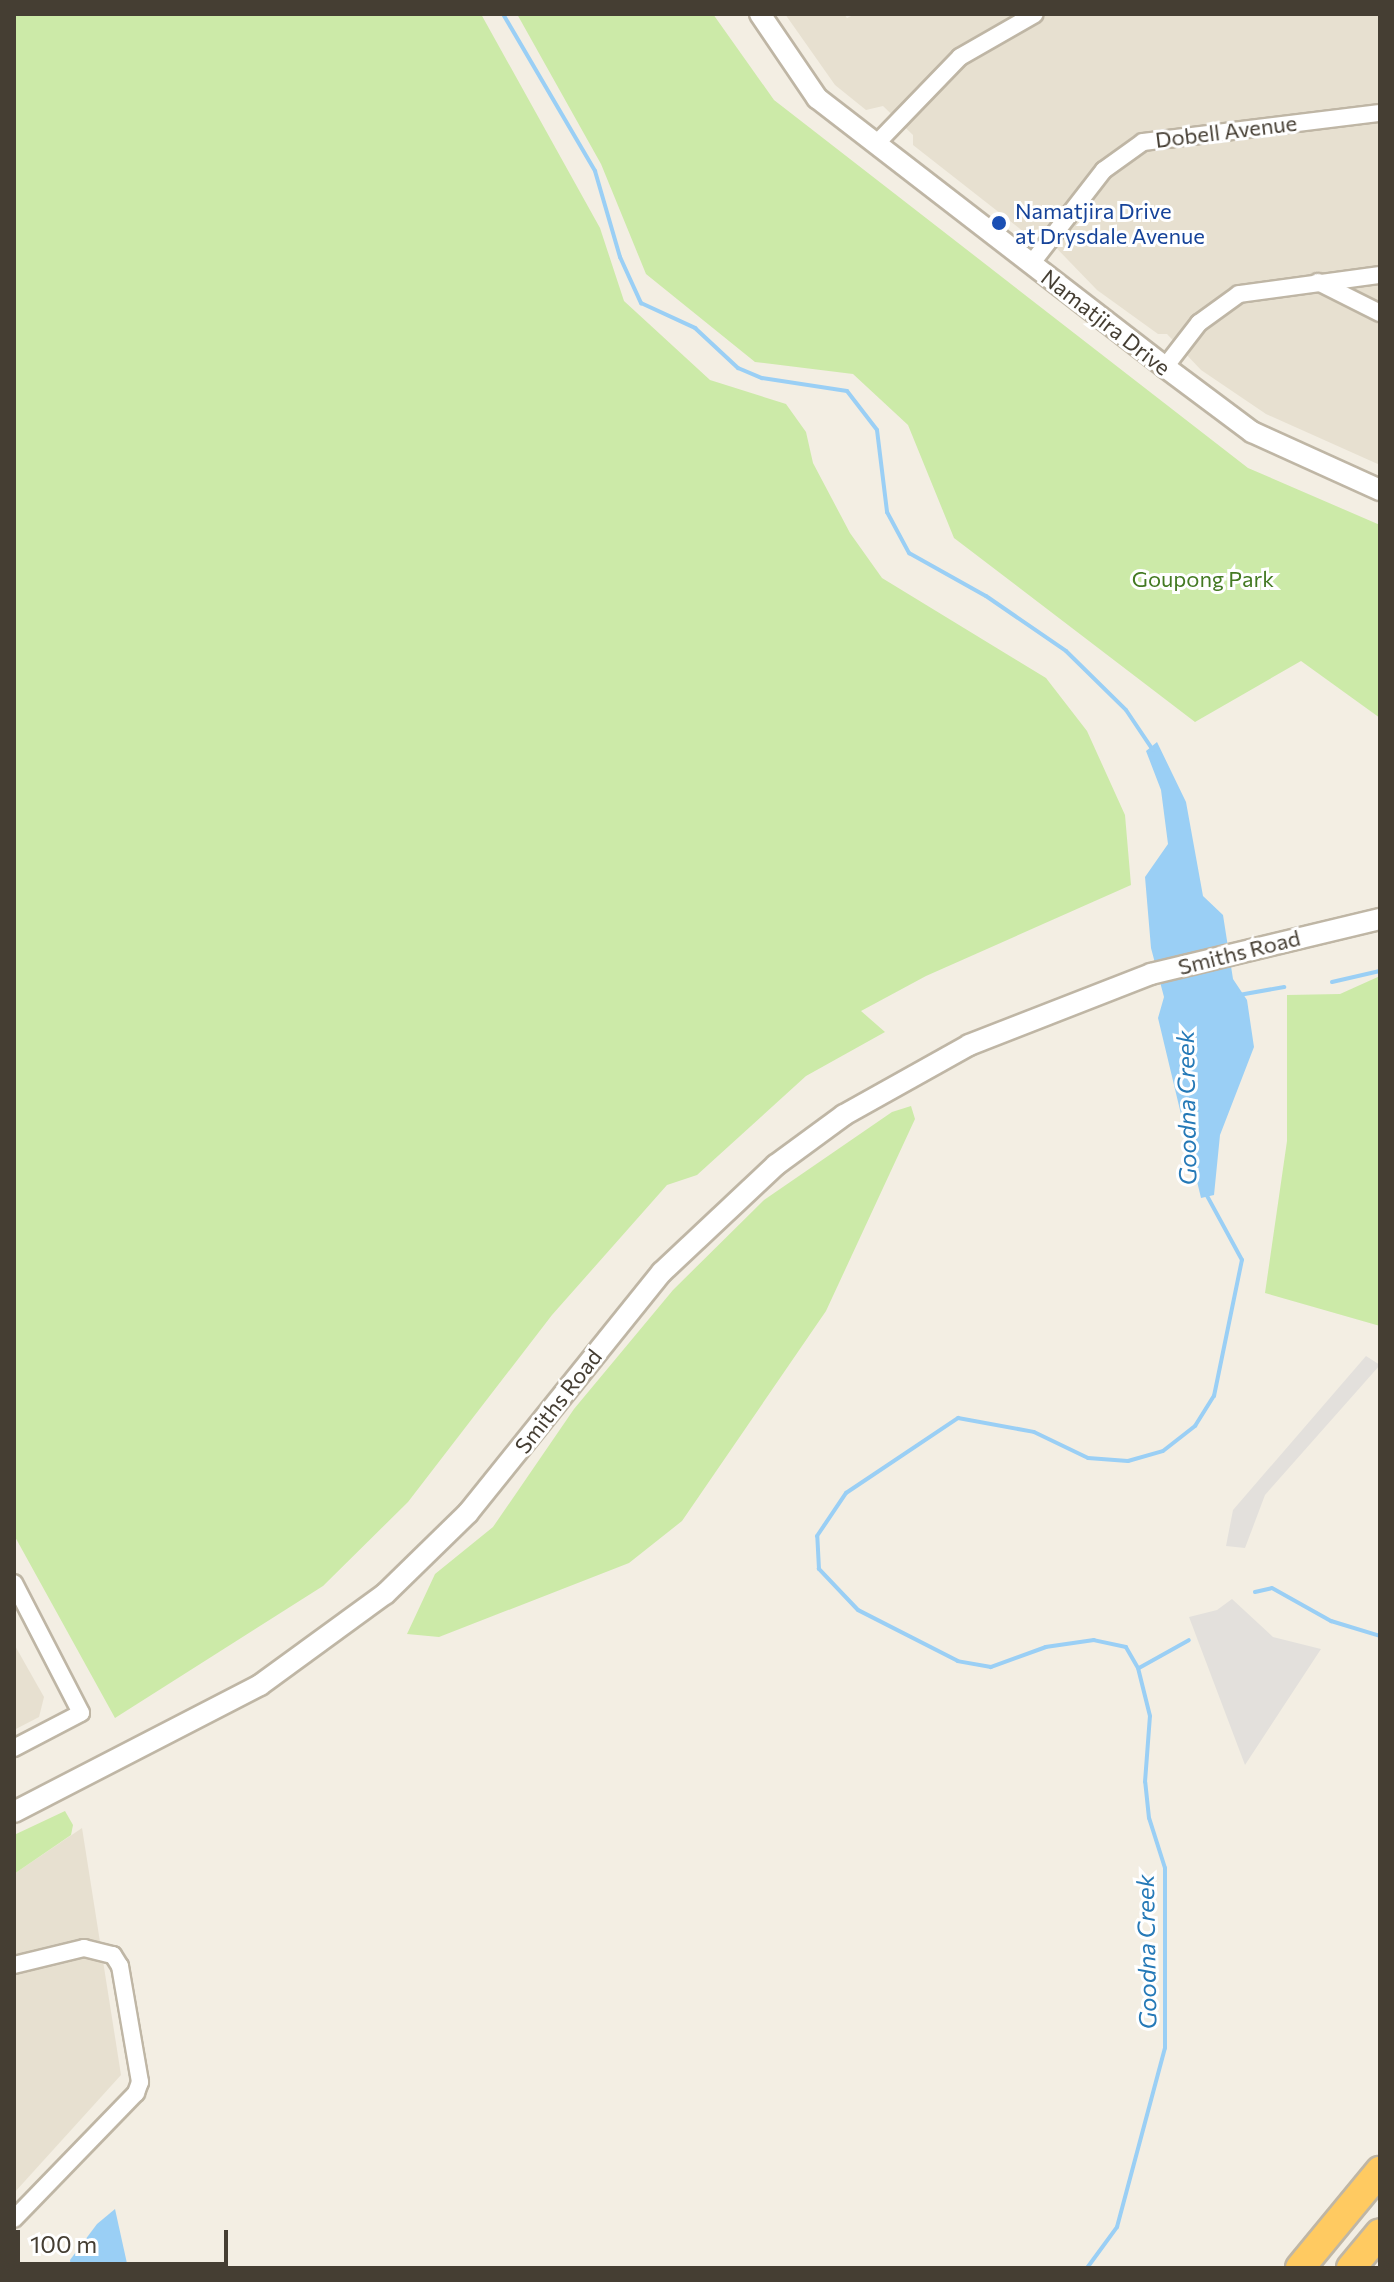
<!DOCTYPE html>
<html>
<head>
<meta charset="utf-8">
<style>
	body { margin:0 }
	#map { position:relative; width:1394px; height:2282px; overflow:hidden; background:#f3eee3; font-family:Commissioner,sans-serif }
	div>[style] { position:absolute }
	.residential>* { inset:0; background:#e7e0d0 }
	.green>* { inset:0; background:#cceaa8 }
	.parking>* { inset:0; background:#e3e0dc }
	.water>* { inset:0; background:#9acff5 }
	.stream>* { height:4px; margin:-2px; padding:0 2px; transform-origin:2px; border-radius:2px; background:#9acff5 }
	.roads { filter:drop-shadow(2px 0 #bfb6a5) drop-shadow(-2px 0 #bfb6a5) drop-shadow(0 2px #bfb6a5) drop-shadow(0 -2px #bfb6a5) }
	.minor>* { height:16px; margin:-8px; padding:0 8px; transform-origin:8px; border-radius:8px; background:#fff }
	.tertiary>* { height:20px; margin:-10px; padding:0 10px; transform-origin:10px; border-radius:10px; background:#fff }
	.motorway>* { height:28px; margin:-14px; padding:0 14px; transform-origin:14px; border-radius:14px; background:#ffca61 }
	.dots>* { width:22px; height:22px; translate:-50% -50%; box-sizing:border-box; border:4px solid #fff; border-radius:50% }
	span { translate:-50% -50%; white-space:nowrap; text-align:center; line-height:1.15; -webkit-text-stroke:6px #fff; paint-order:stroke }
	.street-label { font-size:22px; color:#453e33 }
	.transit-label { font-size:22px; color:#164399 }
	.left { translate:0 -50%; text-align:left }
	.park-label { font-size:22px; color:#447a23 }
	.water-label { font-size:24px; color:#2579b7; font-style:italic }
	.frame { position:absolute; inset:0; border:16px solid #453e33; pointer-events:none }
	.scale { position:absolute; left:16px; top:2230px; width:212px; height:36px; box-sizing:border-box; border:4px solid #453e33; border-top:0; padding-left:10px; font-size:24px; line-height:28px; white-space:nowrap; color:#453e33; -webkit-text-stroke:6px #fff; paint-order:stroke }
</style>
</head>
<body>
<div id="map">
	<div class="residential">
		<div style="clip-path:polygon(785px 14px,844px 14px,847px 18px,855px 14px,1380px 14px,1380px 465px,1266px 414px,1201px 370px,1167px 334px,1158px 334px,1097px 290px,1038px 229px,1024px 232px,913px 145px,913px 135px,883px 106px,866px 110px,835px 85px)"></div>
		<div style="clip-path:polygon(14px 1644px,44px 1697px,39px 1717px,14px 1730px)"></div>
		<div style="clip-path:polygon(82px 1828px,121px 2075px,14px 2193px,14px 1874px)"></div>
	</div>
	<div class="green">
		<div style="clip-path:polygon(14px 14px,481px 14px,600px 228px,624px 301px,710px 380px,786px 404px,806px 432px,813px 463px,850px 533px,882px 578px,1046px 678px,1087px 731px,1125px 815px,1131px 885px,926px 976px,861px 1011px,885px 1032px,806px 1076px,697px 1175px,667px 1185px,552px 1315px,408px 1502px,323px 1586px,115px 1718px,14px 1535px)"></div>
		<div style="clip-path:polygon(517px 14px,713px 14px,774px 100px,1248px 468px,1380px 525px,1380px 718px,1301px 661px,1195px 722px,954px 538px,908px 425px,853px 374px,755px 362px,646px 274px,601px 164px)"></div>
		<div style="clip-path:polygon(1380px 976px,1380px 1326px,1265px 1293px,1287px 1141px,1287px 995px,1340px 994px)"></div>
		<div style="clip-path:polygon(911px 1106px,915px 1119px,826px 1311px,682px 1521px,629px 1563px,439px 1637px,407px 1634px,435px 1574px,493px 1527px,574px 1409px,673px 1290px,764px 1200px,892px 1112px)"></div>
		<div style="clip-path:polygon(65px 1811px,73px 1825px,71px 1835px,14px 1874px,14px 1835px)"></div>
	</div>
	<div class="parking">
		<div style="clip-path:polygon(1366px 1356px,1380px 1365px,1265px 1495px,1245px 1548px,1226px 1546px,1233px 1510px)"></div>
		<div style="clip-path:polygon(1232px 1599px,1273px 1637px,1321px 1649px,1245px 1765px,1189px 1617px,1217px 1610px)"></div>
	</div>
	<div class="water">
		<div style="clip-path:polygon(1157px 742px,1186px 802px,1203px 896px,1223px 915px,1233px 979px,1247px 1000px,1254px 1047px,1220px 1135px,1214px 1195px,1201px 1198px,1158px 1018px,1164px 997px,1151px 948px,1145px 877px,1168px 844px,1161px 790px,1146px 751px)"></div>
		<div style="clip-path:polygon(115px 2209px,128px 2268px,71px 2268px,70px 2260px,97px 2224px)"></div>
	</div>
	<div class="stream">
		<div style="left:503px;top:14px;width:182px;rotate:59.6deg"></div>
		<div style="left:595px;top:171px;width:90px;rotate:73.8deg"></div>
		<div style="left:620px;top:257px;width:51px;rotate:65.5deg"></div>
		<div style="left:641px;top:303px;width:60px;rotate:24.8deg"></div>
		<div style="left:695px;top:328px;width:59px;rotate:42.9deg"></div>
		<div style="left:738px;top:368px;width:26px;rotate:23deg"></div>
		<div style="left:762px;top:378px;width:86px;rotate:8.7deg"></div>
		<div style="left:847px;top:391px;width:49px;rotate:52.4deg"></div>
		<div style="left:877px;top:430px;width:83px;rotate:83deg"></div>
		<div style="left:887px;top:512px;width:47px;rotate:61.8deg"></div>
		<div style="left:909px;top:553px;width:88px;rotate:29.2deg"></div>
		<div style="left:986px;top:596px;width:97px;rotate:34.5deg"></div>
		<div style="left:1066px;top:651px;width:84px;rotate:44.5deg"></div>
		<div style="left:1126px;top:710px;width:48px;rotate:56deg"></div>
		<div style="left:1332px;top:982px;width:49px;rotate:-12.9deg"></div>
		<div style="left:1239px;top:995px;width:46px;rotate:-10.1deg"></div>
		<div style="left:1255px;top:1592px;width:17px;rotate:-13deg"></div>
		<div style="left:1272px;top:1588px;width:68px;rotate:29.2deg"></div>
		<div style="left:1331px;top:1621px;width:51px;rotate:17deg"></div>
		<div style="left:1139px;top:1668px;width:57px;rotate:-29.2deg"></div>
		<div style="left:1087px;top:2268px;width:51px;rotate:-53.8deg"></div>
		<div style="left:1117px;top:2227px;width:185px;rotate:-75deg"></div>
		<div style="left:1165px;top:2048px;width:180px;rotate:-90deg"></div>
		<div style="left:1165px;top:1868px;width:52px;rotate:-107.7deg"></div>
		<div style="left:1149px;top:1818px;width:36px;rotate:-96deg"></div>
		<div style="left:1145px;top:1782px;width:66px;rotate:-85.7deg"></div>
		<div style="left:1150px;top:1716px;width:49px;rotate:-104deg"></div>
		<div style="left:1138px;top:1668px;width:24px;rotate:-120deg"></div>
		<div style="left:1126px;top:1647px;width:33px;rotate:-168deg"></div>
		<div style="left:1094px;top:1640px;width:49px;rotate:171.7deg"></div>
		<div style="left:1046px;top:1647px;width:59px;rotate:160deg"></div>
		<div style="left:991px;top:1667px;width:34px;rotate:-170deg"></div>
		<div style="left:958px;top:1661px;width:112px;rotate:-153deg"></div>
		<div style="left:858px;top:1610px;width:57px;rotate:-133.6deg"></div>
		<div style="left:819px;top:1569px;width:33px;rotate:-93deg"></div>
		<div style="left:817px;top:1536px;width:52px;rotate:-56deg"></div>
		<div style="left:846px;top:1493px;width:135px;rotate:-33.8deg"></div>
		<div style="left:958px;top:1418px;width:77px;rotate:10.4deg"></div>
		<div style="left:1034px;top:1432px;width:60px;rotate:25.7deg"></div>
		<div style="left:1088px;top:1458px;width:40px;rotate:4.3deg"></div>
		<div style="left:1128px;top:1461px;width:36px;rotate:-16deg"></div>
		<div style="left:1163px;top:1451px;width:41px;rotate:-38deg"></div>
		<div style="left:1195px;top:1426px;width:36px;rotate:-58deg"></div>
		<div style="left:1214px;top:1396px;width:139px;rotate:-78.4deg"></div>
		<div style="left:1242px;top:1260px;width:77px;rotate:-118.6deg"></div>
	</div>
	<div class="roads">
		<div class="minor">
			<div style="left:876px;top:144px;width:121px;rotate:-46deg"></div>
			<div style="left:960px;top:57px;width:86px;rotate:-29.8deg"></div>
			<div style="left:1031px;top:264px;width:119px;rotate:-52.2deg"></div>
			<div style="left:1104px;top:170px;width:48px;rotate:-35.7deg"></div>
			<div style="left:1143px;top:142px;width:239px;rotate:-7deg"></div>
			<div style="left:1318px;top:282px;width:69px;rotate:26.6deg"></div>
			<div style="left:1165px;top:367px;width:56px;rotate:-52.3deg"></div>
			<div style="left:1199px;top:323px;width:49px;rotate:-35.9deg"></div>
			<div style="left:1239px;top:294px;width:142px;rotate:-7.7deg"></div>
			<div style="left:14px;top:1583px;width:146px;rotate:62.7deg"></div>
			<div style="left:81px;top:1713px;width:76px;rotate:152.4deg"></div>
			<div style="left:14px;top:1965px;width:72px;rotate:-13.7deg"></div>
			<div style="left:84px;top:1948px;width:30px;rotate:14deg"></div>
			<div style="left:113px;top:1955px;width:13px;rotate:58deg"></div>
			<div style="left:120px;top:1966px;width:118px;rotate:80.2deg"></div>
			<div style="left:140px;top:2082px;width:12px;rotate:110deg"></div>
			<div style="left:136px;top:2093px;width:175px;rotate:134.1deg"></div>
		</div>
		<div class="tertiary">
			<div style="left:760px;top:14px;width:102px;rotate:55.8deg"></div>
			<div style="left:817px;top:98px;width:440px;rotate:37.7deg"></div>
			<div style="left:1165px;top:367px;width:109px;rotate:36.8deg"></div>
			<div style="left:1252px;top:432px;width:141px;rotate:24.4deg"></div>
			<div style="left:14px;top:1812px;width:277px;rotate:-27.3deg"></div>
			<div style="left:260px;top:1685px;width:155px;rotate:-36.1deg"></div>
			<div style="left:385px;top:1594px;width:116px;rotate:-44.3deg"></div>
			<div style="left:468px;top:1513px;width:309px;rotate:-51.2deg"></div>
			<div style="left:662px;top:1272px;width:156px;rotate:-43.2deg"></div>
			<div style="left:776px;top:1165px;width:84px;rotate:-36.3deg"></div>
			<div style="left:844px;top:1115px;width:143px;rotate:-29.2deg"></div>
			<div style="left:969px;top:1045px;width:195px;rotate:-21.3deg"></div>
			<div style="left:1151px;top:974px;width:236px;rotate:-13.5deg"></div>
		</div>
		<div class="motorway">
			<div style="left:1300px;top:2268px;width:126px;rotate:-50.5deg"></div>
			<div style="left:1351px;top:2268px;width:45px;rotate:-50.4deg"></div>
		</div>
	</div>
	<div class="dots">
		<div style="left:999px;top:223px;background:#1a4fb4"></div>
	</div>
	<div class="street-label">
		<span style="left:1226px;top:131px;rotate:-7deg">Dobell Avenue</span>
		<span style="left:1106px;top:322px;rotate:38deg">Namatjira Drive</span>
		<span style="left:1239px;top:952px;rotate:-14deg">Smiths Road</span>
		<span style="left:558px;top:1401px;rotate:-52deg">Smiths Road</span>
	</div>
	<div class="transit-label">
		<span class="left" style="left:1015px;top:223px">Namatjira Drive<br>at Drysdale Avenue</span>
	</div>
	<div class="park-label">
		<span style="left:1203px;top:579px">Goupong Park</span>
	</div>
	<div class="water-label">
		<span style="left:1186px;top:1108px;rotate:-91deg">Goodna Creek</span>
		<span style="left:1146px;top:1952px;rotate:-91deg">Goodna Creek</span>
	</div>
	<div class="frame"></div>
	<div class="scale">100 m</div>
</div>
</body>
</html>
